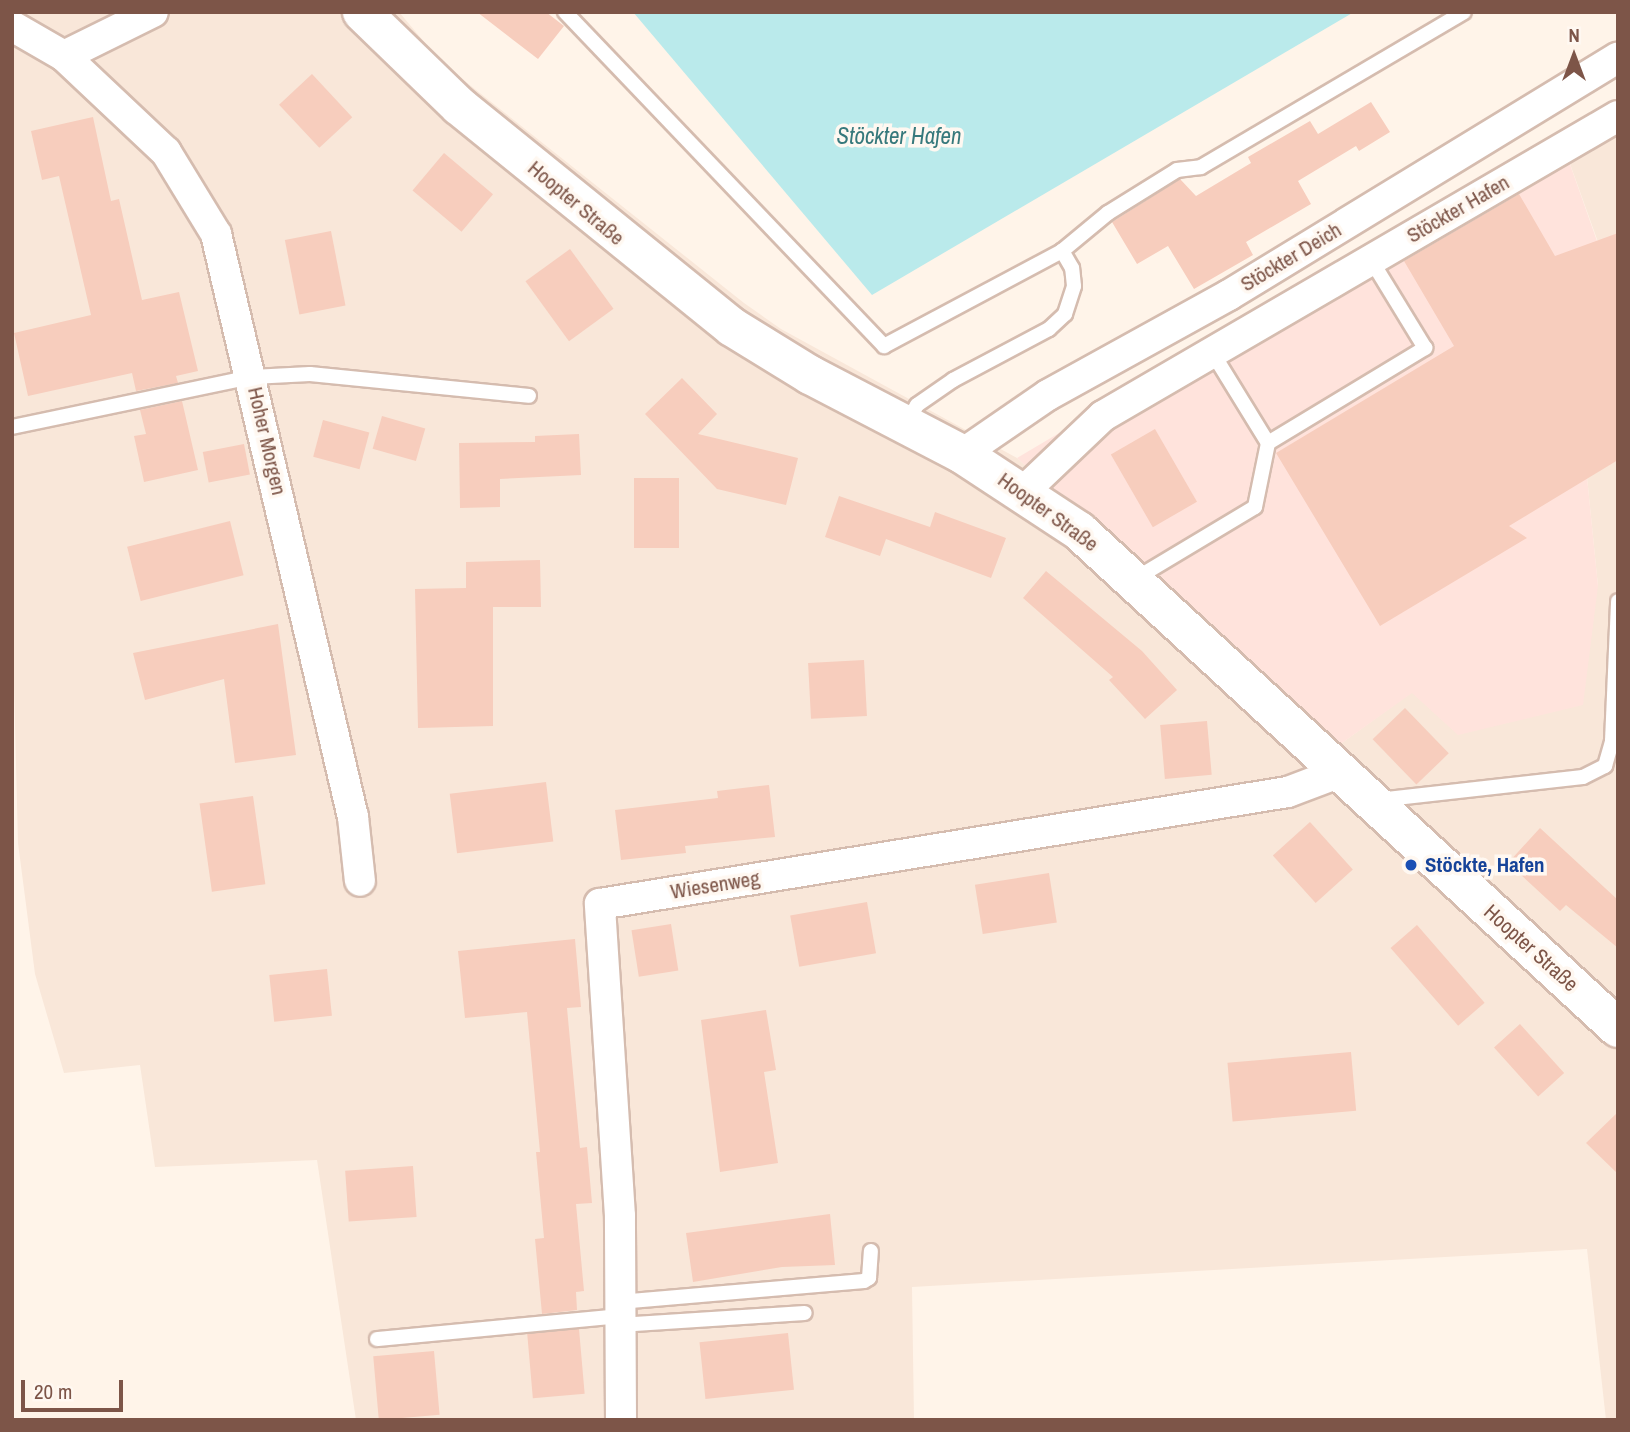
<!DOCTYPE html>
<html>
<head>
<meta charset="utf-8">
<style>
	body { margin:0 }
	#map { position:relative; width:1630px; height:1432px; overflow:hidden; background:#fff4e9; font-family:"Archivo Narrow",sans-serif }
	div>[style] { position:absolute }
	.residential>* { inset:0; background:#f9e7d9 }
	.commercial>* { inset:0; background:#ffe3dc }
	.water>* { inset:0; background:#baeaeb }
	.building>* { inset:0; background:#f7cdbd; transform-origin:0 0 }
	.roads { filter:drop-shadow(2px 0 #d5bcaf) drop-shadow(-2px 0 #d5bcaf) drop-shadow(0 2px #d5bcaf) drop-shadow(0 -2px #d5bcaf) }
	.lane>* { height:14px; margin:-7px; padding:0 7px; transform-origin:7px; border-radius:7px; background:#fff }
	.street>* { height:30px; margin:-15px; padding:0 15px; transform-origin:15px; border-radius:15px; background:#fff }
	.secondary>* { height:38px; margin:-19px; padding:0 19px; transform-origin:19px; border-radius:19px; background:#fff }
	.dots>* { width:19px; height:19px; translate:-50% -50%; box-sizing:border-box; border:4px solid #fff8f1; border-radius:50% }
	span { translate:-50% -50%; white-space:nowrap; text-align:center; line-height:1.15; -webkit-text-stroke:7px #fff8f1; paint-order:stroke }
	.street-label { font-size:21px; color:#7d5548 }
	.transit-label { font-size:21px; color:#164399; font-weight:700 }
	.left { translate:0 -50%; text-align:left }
	.water-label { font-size:23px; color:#37797c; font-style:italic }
	.frame { position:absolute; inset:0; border:14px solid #7d5548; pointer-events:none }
	.north { position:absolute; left:1539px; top:21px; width:70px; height:70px; -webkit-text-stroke:5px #fff8f1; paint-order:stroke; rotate:0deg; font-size:19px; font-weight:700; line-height:28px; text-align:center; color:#7d5548 }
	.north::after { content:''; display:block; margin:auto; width:24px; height:32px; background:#7d5548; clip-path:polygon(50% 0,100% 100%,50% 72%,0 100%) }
	.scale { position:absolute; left:21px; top:1380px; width:102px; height:32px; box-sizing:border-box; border:4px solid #7d5548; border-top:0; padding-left:9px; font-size:21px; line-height:24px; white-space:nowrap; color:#7d5548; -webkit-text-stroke:5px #fff8f1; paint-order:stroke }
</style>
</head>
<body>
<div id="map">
	<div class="residential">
		<div style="clip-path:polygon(12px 12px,399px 12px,442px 63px,744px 303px,781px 329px,1017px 458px,1335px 748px,1412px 692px,1598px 586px,1587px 477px,1618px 460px,1618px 1420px,1606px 1420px,1587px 1249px,912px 1287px,914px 1420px,356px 1420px,317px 1160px,155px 1167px,140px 1065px,64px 1073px,35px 974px,18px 843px,12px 606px)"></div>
		<div style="clip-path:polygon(1618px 103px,1618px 233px,1598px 242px,1560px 136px)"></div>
	</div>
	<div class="commercial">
		<div style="clip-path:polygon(1560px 136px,1597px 241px,1618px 233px,1618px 460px,1587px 477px,1598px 586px,1583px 705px,1458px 735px,1412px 693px,1335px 748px,1017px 458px)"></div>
	</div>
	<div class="water">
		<div style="clip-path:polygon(633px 12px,1354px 12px,872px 295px)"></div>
	</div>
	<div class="building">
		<div style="clip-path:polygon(477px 12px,546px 12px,564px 26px,538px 59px)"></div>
		<div style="left:312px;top:74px;width:59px;height:45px;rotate:47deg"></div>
		<div style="clip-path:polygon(1371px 102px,1390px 132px,1359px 151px,1356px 146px,1298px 181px,1311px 204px,1246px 242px,1253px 255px,1194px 289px,1168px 246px,1137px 264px,1112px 222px,1180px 179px,1196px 196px,1251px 163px,1248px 157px,1310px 121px,1318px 134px)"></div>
		<div style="clip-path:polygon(93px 117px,111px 201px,119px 199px,142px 300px,179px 292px,198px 371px,176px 376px,178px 383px,136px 391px,132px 373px,28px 396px,14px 333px,91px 315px,59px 176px,42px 180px,31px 131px)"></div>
		<div style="left:444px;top:153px;width:64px;height:49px;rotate:40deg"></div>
		<div style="clip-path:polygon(1519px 194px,1555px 256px,1618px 233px,1618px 460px,1509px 526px,1527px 538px,1380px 626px,1276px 453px,1454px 346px,1404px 261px)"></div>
		<div style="left:331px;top:231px;width:76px;height:47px;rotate:79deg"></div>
		<div style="left:570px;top:249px;width:74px;height:55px;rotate:54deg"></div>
		<div style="clip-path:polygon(682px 378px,717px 414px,698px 434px,798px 458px,786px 505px,717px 489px,645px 414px)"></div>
		<div style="clip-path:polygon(182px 401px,198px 470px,144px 482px,134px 436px,146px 434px,140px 410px)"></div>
		<div style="left:382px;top:416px;width:45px;height:34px;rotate:16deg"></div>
		<div style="left:323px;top:420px;width:48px;height:38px;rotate:15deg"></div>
		<div style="left:1155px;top:429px;width:84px;height:51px;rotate:60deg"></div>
		<div style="clip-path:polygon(579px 434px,581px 475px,500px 479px,500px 507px,460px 508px,459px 443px,535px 442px,535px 436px)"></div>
		<div style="left:244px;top:444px;width:31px;height:42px;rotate:79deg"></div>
		<div style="left:634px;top:478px;width:45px;height:70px"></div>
		<div style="clip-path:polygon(839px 496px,930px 527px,935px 512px,1006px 538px,991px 578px,886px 539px,880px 556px,825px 537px)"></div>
		<div style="left:230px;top:521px;width:56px;height:106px;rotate:76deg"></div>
		<div style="clip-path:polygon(540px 560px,541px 607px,493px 607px,493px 726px,418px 728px,415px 589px,466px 588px,466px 562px)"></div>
		<div style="clip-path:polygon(1046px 571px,1142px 651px,1177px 690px,1145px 719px,1109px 680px,1113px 677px,1023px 598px)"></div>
		<div style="clip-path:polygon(278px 624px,296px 755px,235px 763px,224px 679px,145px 700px,133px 653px)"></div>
		<div style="left:864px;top:660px;width:56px;height:56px;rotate:87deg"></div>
		<div style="left:1405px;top:708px;width:63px;height:45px;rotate:46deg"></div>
		<div style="left:1207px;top:721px;width:54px;height:47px;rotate:85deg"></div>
		<div style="left:546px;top:782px;width:60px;height:97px;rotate:83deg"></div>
		<div style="clip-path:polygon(769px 785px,775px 837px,685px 846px,686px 853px,621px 860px,615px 810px,718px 798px,717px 791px)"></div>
		<div style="left:253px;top:796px;width:89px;height:54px;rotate:82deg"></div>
		<div style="left:1310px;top:822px;width:64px;height:50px;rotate:48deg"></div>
		<div style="clip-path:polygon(1540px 828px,1618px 900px,1618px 948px,1566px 905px,1560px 911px,1508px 863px)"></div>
		<div style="left:1049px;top:873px;width:50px;height:75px;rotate:81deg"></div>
		<div style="left:867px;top:902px;width:52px;height:78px;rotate:80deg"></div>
		<div style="left:671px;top:924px;width:47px;height:40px;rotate:81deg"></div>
		<div style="left:1417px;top:925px;width:103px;height:35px;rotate:49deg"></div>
		<div style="clip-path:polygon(575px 939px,581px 1007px,567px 1008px,580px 1148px,587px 1147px,592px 1203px,576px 1204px,584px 1291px,576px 1292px,577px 1310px,542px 1314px,535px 1239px,544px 1238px,536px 1152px,540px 1152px,527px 1012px,465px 1018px,458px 951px)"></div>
		<div style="left:327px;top:969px;width:47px;height:58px;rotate:84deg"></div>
		<div style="clip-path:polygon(766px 1010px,776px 1070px,764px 1072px,778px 1163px,720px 1172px,701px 1020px)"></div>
		<div style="left:1520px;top:1024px;width:66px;height:35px;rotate:48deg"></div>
		<div style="left:1351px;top:1052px;width:59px;height:124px;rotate:85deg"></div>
		<div style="clip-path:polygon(1618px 1112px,1618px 1174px,1586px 1143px)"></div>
		<div style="left:413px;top:1166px;width:51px;height:68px;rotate:86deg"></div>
		<div style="clip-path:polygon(830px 1214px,835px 1265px,782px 1267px,693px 1282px,686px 1233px)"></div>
		<div style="left:579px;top:1329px;width:65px;height:52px;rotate:85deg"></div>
		<div style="left:788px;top:1333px;width:57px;height:89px;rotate:84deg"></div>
		<div style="left:434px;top:1351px;width:64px;height:61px;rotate:85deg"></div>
	</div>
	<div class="roads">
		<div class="lane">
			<div style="left:565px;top:12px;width:462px;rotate:46.3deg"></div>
			<div style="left:884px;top:346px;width:202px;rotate:-28.1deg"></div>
			<div style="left:1062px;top:251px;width:60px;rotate:-39.6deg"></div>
			<div style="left:1108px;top:213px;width:81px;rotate:-31.9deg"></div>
			<div style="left:1177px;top:170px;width:24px;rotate:-7deg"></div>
			<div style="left:1201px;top:167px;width:305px;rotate:-30.5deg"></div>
			<div style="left:1212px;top:352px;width:107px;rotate:58.4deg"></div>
			<div style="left:1268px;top:443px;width:184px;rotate:-31.2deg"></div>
			<div style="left:1425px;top:348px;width:103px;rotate:-121.5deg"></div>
			<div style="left:906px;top:424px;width:22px;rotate:-60deg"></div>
			<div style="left:917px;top:405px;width:44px;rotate:-34.8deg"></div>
			<div style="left:953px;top:380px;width:109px;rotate:-28deg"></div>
			<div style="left:1049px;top:329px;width:22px;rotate:-43deg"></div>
			<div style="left:1065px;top:314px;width:29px;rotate:-72deg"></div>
			<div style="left:1074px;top:286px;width:18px;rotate:-96deg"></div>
			<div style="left:1072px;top:268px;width:20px;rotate:-120deg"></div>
			<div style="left:12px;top:427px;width:245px;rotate:-11.8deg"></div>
			<div style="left:252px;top:377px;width:58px;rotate:-3deg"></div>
			<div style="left:310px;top:374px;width:220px;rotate:5.7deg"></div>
			<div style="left:1135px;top:579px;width:140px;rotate:-31deg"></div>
			<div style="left:1255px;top:507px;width:65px;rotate:-78.5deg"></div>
			<div style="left:1378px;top:800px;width:206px;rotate:-6.4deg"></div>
			<div style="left:1583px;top:777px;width:25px;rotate:-27deg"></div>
			<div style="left:1605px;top:766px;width:26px;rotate:-74deg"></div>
			<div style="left:1612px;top:741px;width:140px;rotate:-87.5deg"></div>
			<div style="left:619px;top:1302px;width:246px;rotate:-4.9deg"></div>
			<div style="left:864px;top:1281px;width:6px;rotate:-31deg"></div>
			<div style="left:869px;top:1278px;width:27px;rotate:-86deg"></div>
			<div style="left:619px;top:1325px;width:186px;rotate:-3.7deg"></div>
			<div style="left:377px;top:1339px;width:243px;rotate:-5.4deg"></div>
		</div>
		<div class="street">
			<div style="left:12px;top:26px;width:60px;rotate:30deg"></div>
			<div style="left:64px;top:56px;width:140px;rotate:43.3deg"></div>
			<div style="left:166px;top:152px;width:96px;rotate:58.6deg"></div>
			<div style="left:216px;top:234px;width:599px;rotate:76.78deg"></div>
			<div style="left:353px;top:817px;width:64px;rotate:83.8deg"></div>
			<div style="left:64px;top:56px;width:99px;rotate:-26.3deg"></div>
			<div style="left:962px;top:454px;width:104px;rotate:-34.5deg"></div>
			<div style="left:1048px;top:395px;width:207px;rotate:-28.9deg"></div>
			<div style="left:1229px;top:295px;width:456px;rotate:-31.4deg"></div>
			<div style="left:1024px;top:491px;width:109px;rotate:-43.5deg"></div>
			<div style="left:1103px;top:416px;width:596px;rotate:-30.22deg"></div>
			<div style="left:621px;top:1420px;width:204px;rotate:-90.3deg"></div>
			<div style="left:620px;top:1216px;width:313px;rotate:-93.7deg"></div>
			<div style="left:600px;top:904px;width:697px;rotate:-9.25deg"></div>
			<div style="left:1288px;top:792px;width:53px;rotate:-20.8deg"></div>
		</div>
		<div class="secondary">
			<div style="left:362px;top:12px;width:135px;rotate:44.1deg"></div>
			<div style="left:459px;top:106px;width:351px;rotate:39deg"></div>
			<div style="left:732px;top:327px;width:92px;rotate:31.6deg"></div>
			<div style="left:810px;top:375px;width:171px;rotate:27.5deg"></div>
			<div style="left:962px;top:454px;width:140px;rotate:33.3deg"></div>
			<div style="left:1079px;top:531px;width:733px;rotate:42.68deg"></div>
		</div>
	</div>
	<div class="dots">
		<div style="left:1411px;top:865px;background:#1a4fb4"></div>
	</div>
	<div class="street-label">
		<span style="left:576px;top:203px;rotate:40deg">Hoopter Straße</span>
		<span style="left:1458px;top:209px;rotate:-30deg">Stöckter Hafen</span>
		<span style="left:1291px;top:257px;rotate:-31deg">Stöckter Deich</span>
		<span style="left:267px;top:441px;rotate:77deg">Hoher Morgen</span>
		<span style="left:1048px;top:512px;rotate:36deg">Hoopter Straße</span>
		<span style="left:715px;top:885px;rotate:-9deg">Wiesenweg</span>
		<span style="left:1531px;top:948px;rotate:42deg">Hoopter Straße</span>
	</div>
	<div class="transit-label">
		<span class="left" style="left:1425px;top:865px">Stöckte, Hafen</span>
	</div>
	<div class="water-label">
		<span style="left:899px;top:136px">Stöckter Hafen</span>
	</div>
	<div class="frame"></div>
	<div class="north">N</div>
	<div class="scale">20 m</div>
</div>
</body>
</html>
